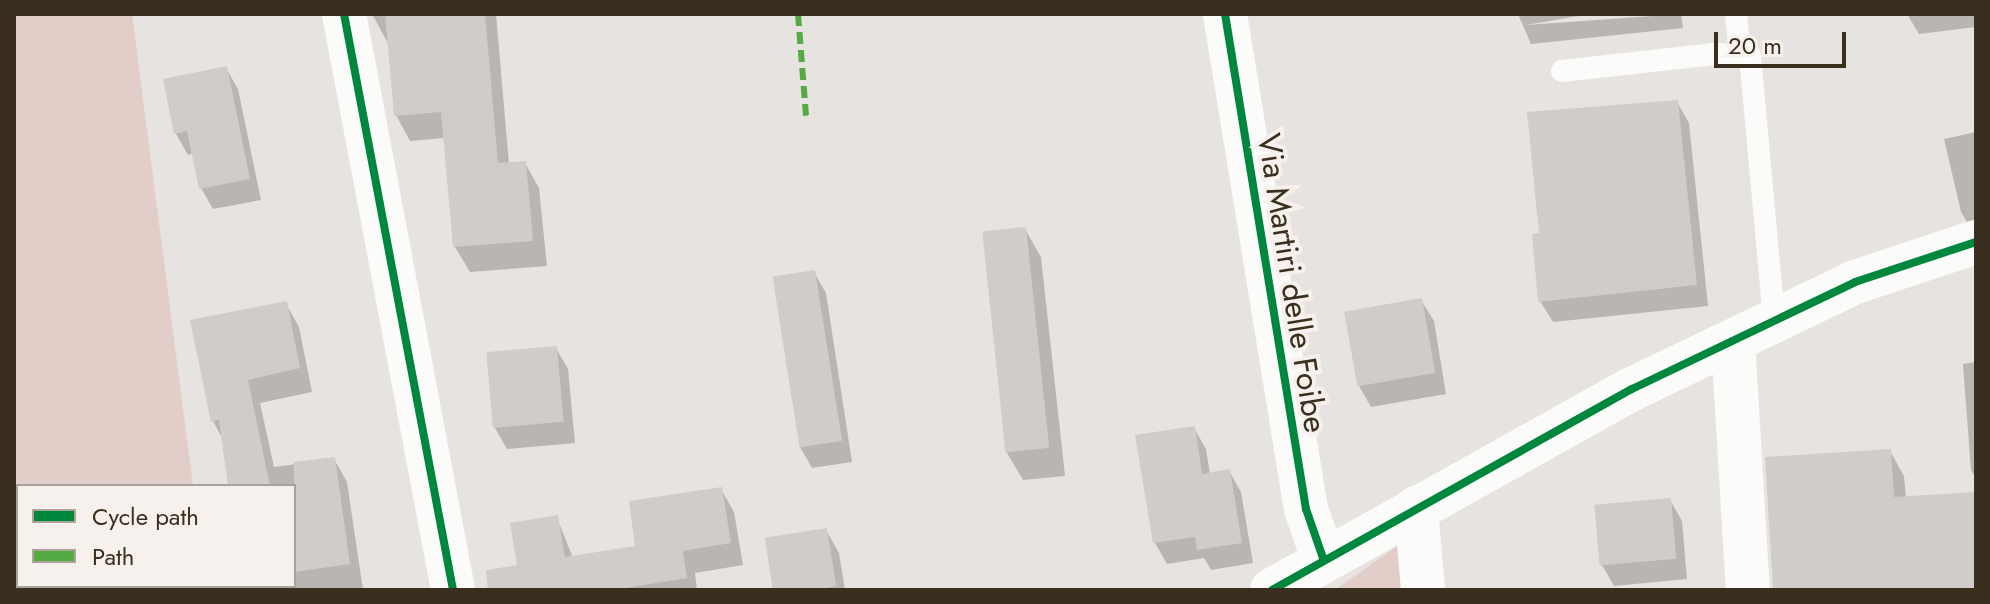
<!DOCTYPE html>
<html>
<head>
<meta charset="utf-8">
<style>
	body { margin:0 }
	#map { position:relative; width:1990px; height:604px; overflow:hidden; background:#e7e3e0; font-family:Jost,sans-serif }
	div>[style] { position:absolute }
	.green>* { inset:0; background:#e2cdc8 }
	.shadow>* { inset:0; background:#0003; transform-origin:0 0 }
	.building>* { inset:0; background:#cfccc9; transform-origin:0 0 }
	.service>* { height:22px; margin:-11px; padding:0 11px; transform-origin:11px; border-radius:11px; background:#fbfbfa }
	.minor>* { height:44px; margin:-22px; padding:0 22px; transform-origin:22px; border-radius:22px; background:#fbfbfa }
	.tertiary>* { height:44px; margin:-22px; padding:0 22px; transform-origin:22px; border-radius:22px; background:#fbfbfa }
	.quiet>* { height:6px; margin-top:-3px; transform-origin:0; background:repeating-linear-gradient(90deg,#55ab43 0 12px,transparent 0 18px) }
	.cycleway>* { height:8px; margin:-4px; padding:0 4px; transform-origin:4px; border-radius:4px; background:#00873e }
	span { translate:-50% -50%; white-space:nowrap; text-align:center; line-height:1.15; -webkit-text-stroke:8px #f6f1ed; paint-order:stroke }
	.street-label { font-size:32px; color:#3a2f1e }
	.frame { position:absolute; inset:0; border:16px solid #3a2f1e; pointer-events:none }
	.legend { position:absolute; left:16px; top:484px; width:280px; height:104px; box-sizing:border-box; background:#f6f1ed; border:2px solid #aba39a; margin:0; padding:10px 14px; list-style:none; font-size:24px; color:#3a2f1e }
	.legend li { display:flex; align-items:center; gap:16px; height:40px }
	.legend b { width:40px; border:2px solid #aba39a }
	.scale { position:absolute; left:1714px; top:32px; width:132px; height:36px; box-sizing:border-box; border:4px solid #3a2f1e; border-top:0; padding-left:10px; font-size:24px; line-height:28px; white-space:nowrap; color:#3a2f1e; -webkit-text-stroke:6px #f6f1ed; paint-order:stroke }
</style>
</head>
<body>
<div id="map">
	<div class="green">
		<div style="clip-path:polygon(14px 14px,132px 14px,193px 486px,18px 486px,14px 553px)"></div>
		<div style="clip-path:polygon(1400px 544px,1405px 590px,1335px 590px)"></div>
	</div>
	<div class="shadow">
		<div style="clip-path:polygon(372px 14px,496px 14px,509px 164px,525px 163px,539px 188px,547px 266px,470px 272px,455px 247px,445px 138px,410px 141px,396px 115px,390px 47px)"></div>
		<div style="clip-path:polygon(1518px 14px,1590px 14px,1526px 25px,1681px 14px,1683px 28px,1531px 44px)"></div>
		<div style="clip-path:polygon(1907px 14px,1976px 14px,1976px 27px,1919px 34px)"></div>
		<div style="clip-path:polygon(226px 68px,238px 89px,261px 200px,213px 209px,201px 188px,194px 153px,188px 155px,176px 134px,165px 80px)"></div>
		<div style="clip-path:polygon(1677px 102px,1689px 123px,1708px 306px,1553px 322px,1540px 301px,1541px 235px)"></div>
		<div style="clip-path:polygon(1976px 132px,1976px 238px,1961px 212px,1944px 139px)"></div>
		<div style="clip-path:polygon(1025px 229px,1041px 257px,1065px 476px,1023px 480px,1007px 453px,984px 234px)"></div>
		<div style="clip-path:polygon(814px 272px,826px 293px,852px 462px,812px 468px,800px 447px,774px 277px)"></div>
		<div style="clip-path:polygon(1421px 300px,1434px 321px,1446px 394px,1371px 407px,1359px 386px)"></div>
		<div style="clip-path:polygon(286px 304px,299px 327px,312px 392px,260px 403px,274px 467px,334px 459px,347px 482px,363px 590px,199px 590px,198px 586px,294px 586px,294px 486px,230px 486px,223px 440px,213px 421px)"></div>
		<div style="clip-path:polygon(556px 348px,568px 369px,575px 443px,507px 449px,495px 428px)"></div>
		<div style="clip-path:polygon(1976px 362px,1976px 479px,1971px 470px,1963px 364px)"></div>
		<div style="clip-path:polygon(1194px 428px,1206px 449px,1210px 474px,1229px 471px,1241px 492px,1253px 563px,1211px 570px,1204px 558px,1167px 564px,1155px 543px)"></div>
		<div style="clip-path:polygon(1890px 451px,1904px 476px,1906px 498px,1976px 497px,1976px 590px,1775px 590px)"></div>
		<div style="clip-path:polygon(721px 489px,734px 512px,743px 565px,695px 573px,697px 590px,509px 590px,519px 567px,557px 518px,573px 558px,637px 548px)"></div>
		<div style="clip-path:polygon(1670px 500px,1682px 521px,1687px 579px,1614px 586px,1602px 565px)"></div>
		<div style="clip-path:polygon(826px 530px,839px 553px,845px 590px,773px 590px,767px 539px)"></div>
		<div style="left:119px;top:586px;width:36px;height:4px"></div>
	</div>
	<div class="building">
		<div style="clip-path:polygon(385px 14px,485px 14px,498px 163px,526px 161px,533px 241px,453px 247px,441px 112px,394px 116px)"></div>
		<div style="clip-path:polygon(227px 66px,250px 179px,199px 189px,187px 131px,174px 134px,163px 79px)"></div>
		<div style="clip-path:polygon(1678px 100px,1697px 285px,1538px 302px,1532px 234px,1539px 233px,1527px 112px)"></div>
		<div style="left:1026px;top:227px;width:222px;height:44px;rotate:84deg"></div>
		<div style="left:815px;top:270px;width:173px;height:43px;rotate:81deg"></div>
		<div style="left:1422px;top:298px;width:76px;height:79px;rotate:80deg"></div>
		<div style="clip-path:polygon(287px 301px,300px 368px,248px 380px,270px 486px,228px 486px,219px 420px,211px 422px,190px 320px)"></div>
		<div style="left:557px;top:346px;width:76px;height:71px;rotate:85deg"></div>
		<div style="clip-path:polygon(1195px 426px,1202px 474px,1230px 469px,1242px 543px,1197px 550px,1195px 537px,1153px 543px,1135px 435px)"></div>
		<div style="clip-path:polygon(1891px 449px,1894px 497px,1976px 492px,1976px 590px,1773px 590px,1765px 457px)"></div>
		<div style="clip-path:polygon(335px 457px,350px 564px,294px 572px,294px 462px)"></div>
		<div style="clip-path:polygon(722px 487px,731px 543px,683px 551px,687px 578px,613px 590px,488px 590px,486px 570px,517px 565px,510px 523px,558px 515px,565px 557px,635px 546px,629px 501px)"></div>
		<div style="left:1671px;top:498px;width:61px;height:77px;rotate:85deg"></div>
		<div style="left:827px;top:528px;width:59px;height:63px;rotate:81deg"></div>
	</div>
	<div class="service">
		<div style="left:1736px;top:14px;width:38px;rotate:84deg"></div>
		<div style="left:1562px;top:71px;width:153px;rotate:-6.4deg"></div>
		<div style="left:1714px;top:54px;width:36px;rotate:3deg"></div>
		<div style="left:1750px;top:56px;width:266px;rotate:84.8deg"></div>
	</div>
	<div class="minor">
		<div style="left:344px;top:14px;width:586px;rotate:79.28deg"></div>
		<div style="left:1733px;top:341px;width:249px;rotate:86.6deg"></div>
		<div style="left:1416px;top:508px;width:82px;rotate:85.1deg"></div>
	</div>
	<div class="tertiary">
		<div style="left:1225px;top:14px;width:502px;rotate:80.71deg"></div>
		<div style="left:1306px;top:509px;width:52px;rotate:70.9deg"></div>
		<div style="left:1272px;top:590px;width:412px;rotate:-29.2deg"></div>
		<div style="left:1632px;top:389px;width:247px;rotate:-25.6deg"></div>
		<div style="left:1855px;top:282px;width:127px;rotate:-18.3deg"></div>
	</div>
	<div class="quiet">
		<div style="left:798px;top:14px;width:102px;rotate:85.5deg"></div>
	</div>
	<div class="cycleway">
		<div style="left:344px;top:14px;width:586px;rotate:79.28deg"></div>
		<div style="left:1225px;top:14px;width:502px;rotate:80.71deg"></div>
		<div style="left:1306px;top:509px;width:52px;rotate:70.9deg"></div>
		<div style="left:1272px;top:590px;width:412px;rotate:-29.2deg"></div>
		<div style="left:1632px;top:389px;width:247px;rotate:-25.6deg"></div>
		<div style="left:1855px;top:282px;width:127px;rotate:-18.3deg"></div>
	</div>
	<div class="street-label">
		<span style="left:1292px;top:283px;rotate:81deg">Via Martiri delle Foibe</span>
	</div>
	<div class="frame"></div>
	<ul class="legend">
	<li><b style="height:10px;background:#00873e"></b>Cycle path</li>
	<li><b style="height:10px;background:#55ab43"></b>Path</li>
	</ul>
	<div class="scale">20 m</div>
</div>
</body>
</html>
